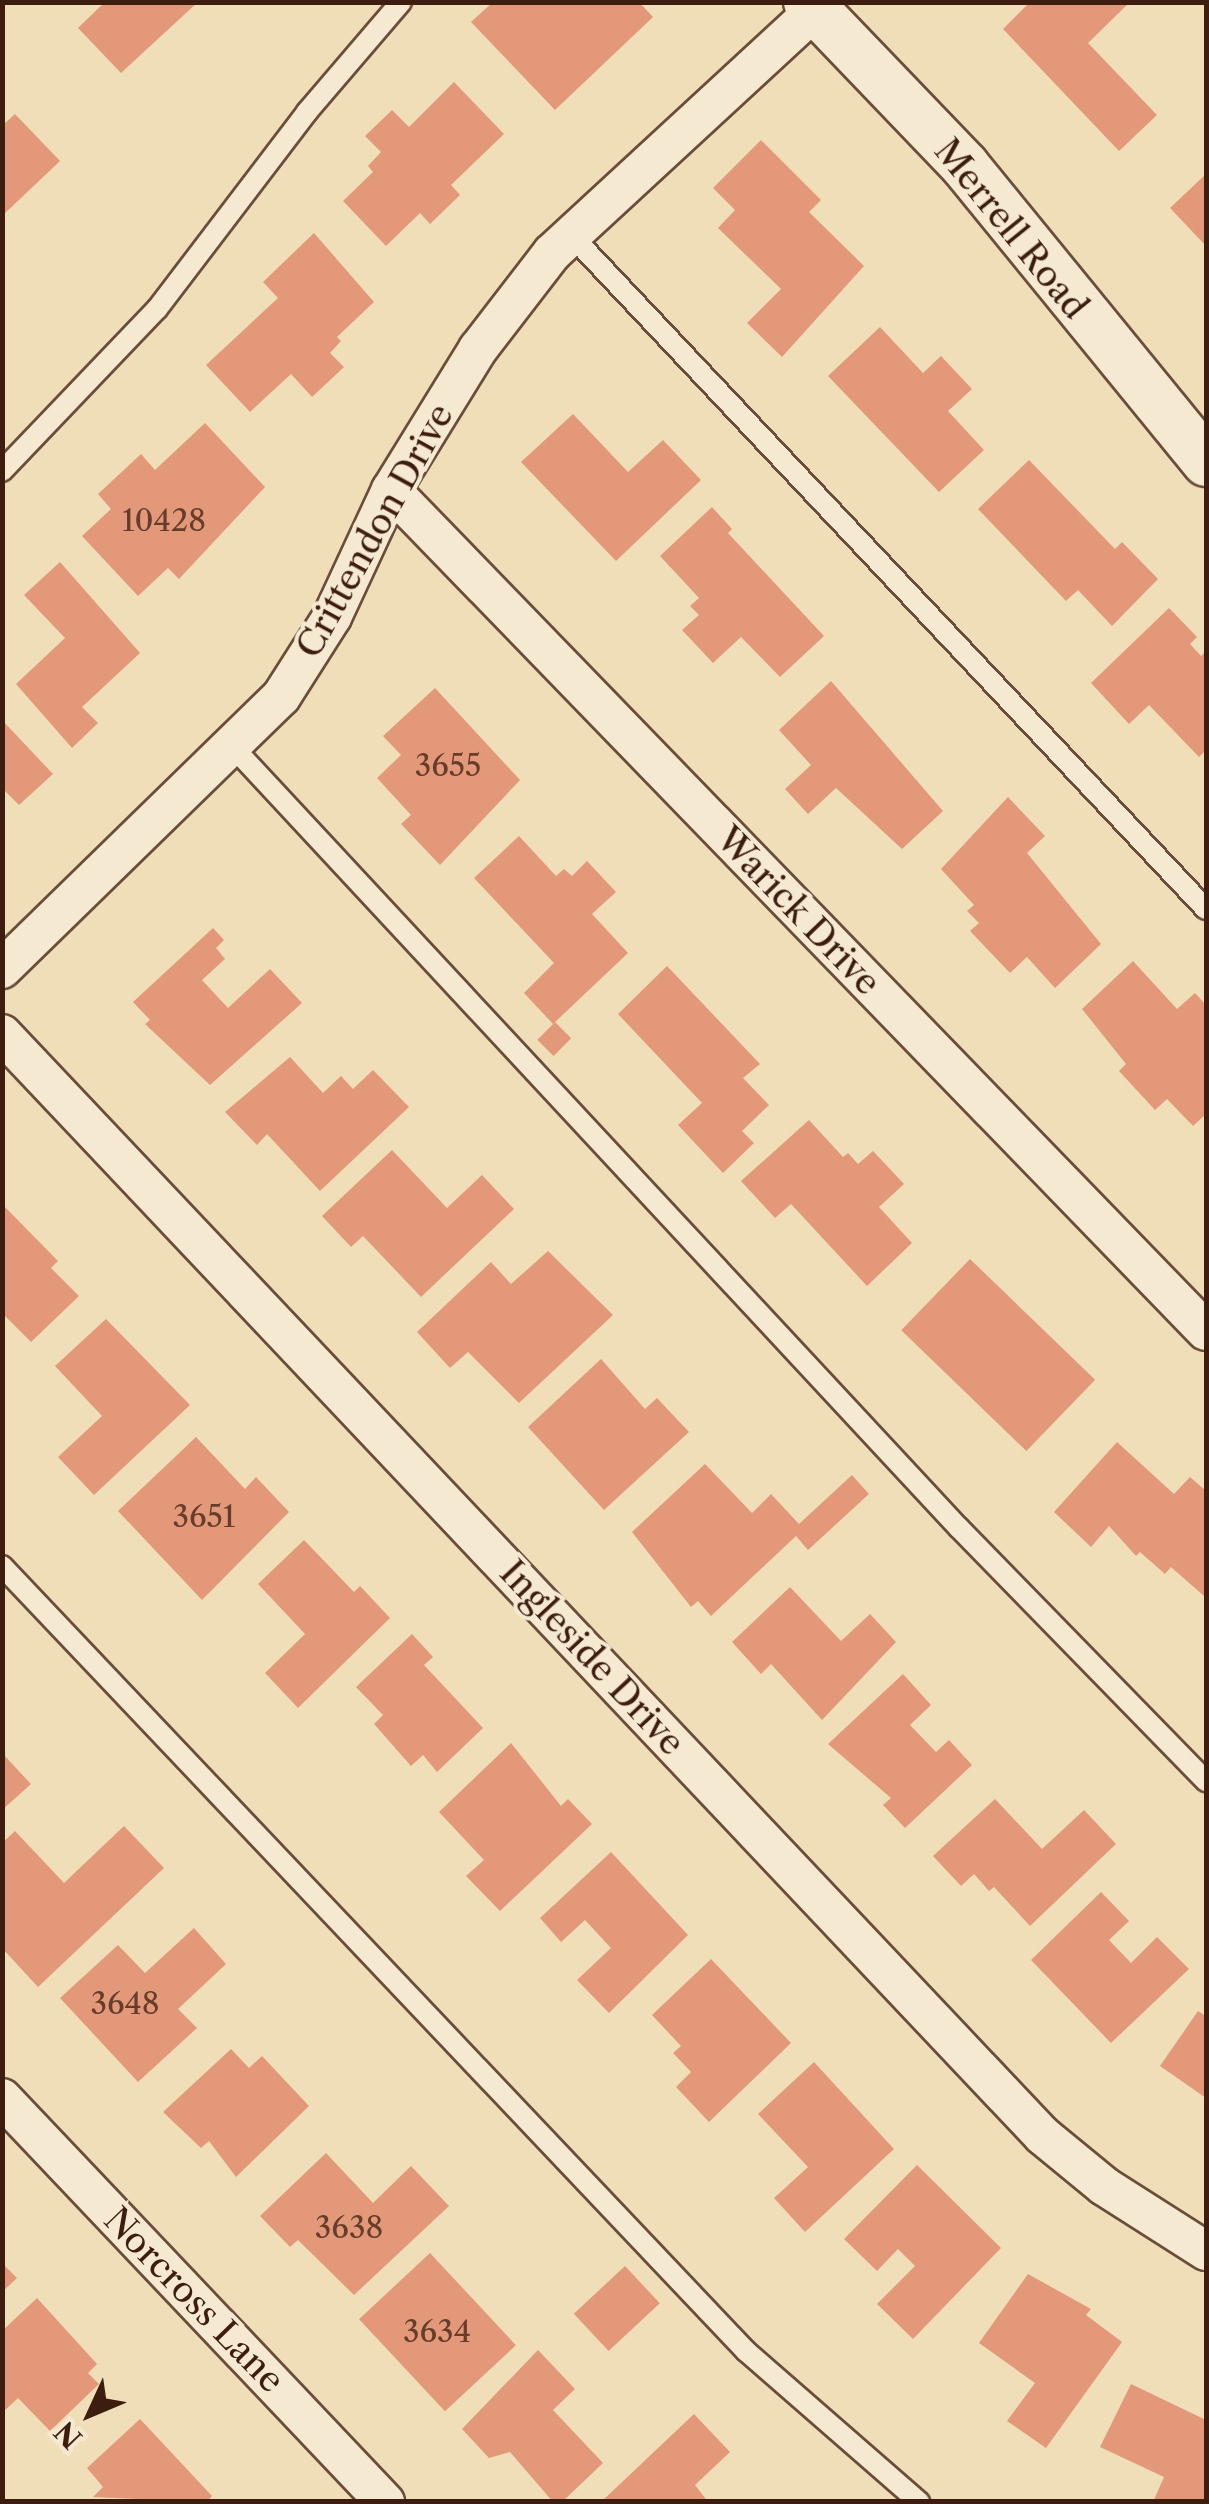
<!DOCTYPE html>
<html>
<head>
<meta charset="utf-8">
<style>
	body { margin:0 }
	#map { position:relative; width:1209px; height:2504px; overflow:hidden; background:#efdeb8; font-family:"Libre Caslon Text",serif }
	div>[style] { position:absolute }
	.building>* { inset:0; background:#e39979; transform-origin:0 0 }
	.roads { filter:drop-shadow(2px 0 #6a4d3a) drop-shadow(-2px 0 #6a4d3a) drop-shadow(0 2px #6a4d3a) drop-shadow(0 -2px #6a4d3a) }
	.service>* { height:20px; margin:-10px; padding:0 10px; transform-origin:10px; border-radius:10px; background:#f5ead1 }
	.minor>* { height:38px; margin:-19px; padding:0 19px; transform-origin:19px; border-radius:19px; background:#f5ead1 }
	.tertiary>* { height:48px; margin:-24px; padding:0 24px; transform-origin:24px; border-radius:24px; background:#f5ead1 }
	span { translate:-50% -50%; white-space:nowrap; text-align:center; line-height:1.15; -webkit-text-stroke:8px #f5ead1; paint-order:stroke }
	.number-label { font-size:30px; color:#663c2a }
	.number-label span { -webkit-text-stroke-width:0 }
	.street-label { font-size:35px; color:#3d1d10 }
	.frame { position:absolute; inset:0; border:5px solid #3d1d10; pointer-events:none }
	.north { position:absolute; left:40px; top:2364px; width:100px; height:100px; -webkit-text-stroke:8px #f5ead1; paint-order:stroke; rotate:226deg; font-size:28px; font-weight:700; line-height:40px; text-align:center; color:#3d1d10 }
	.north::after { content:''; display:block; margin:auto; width:35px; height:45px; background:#3d1d10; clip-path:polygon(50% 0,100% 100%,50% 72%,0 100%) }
</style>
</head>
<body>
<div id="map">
	<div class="building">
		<div style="clip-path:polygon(105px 2px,198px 2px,121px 73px,78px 28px)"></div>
		<div style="clip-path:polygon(493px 2px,639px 2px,653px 17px,555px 110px,471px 22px)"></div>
		<div style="clip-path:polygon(1030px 2px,1130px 2px,1088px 43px,1157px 115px,1119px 151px,1003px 29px)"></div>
		<div style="clip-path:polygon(454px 82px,504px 134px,451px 185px,460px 195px,430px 224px,420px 213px,386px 246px,343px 201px,373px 172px,368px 166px,381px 152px,365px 136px,392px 110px,409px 127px)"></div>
		<div style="clip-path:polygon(15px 114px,60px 161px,2px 216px,2px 126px)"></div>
		<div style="clip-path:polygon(761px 140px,821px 200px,809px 212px,864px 266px,782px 357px,747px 323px,781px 289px,718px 228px,735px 210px,713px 188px)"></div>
		<div style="clip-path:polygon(1206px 174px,1206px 246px,1170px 208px)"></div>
		<div style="clip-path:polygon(314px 233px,374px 302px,337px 337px,341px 341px,330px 353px,344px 367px,312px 397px,291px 374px,250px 412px,206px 365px,278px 298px,263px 282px)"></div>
		<div style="clip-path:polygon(880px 327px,923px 373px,941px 356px,972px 389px,948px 411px,984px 450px,939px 492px,828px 376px)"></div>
		<div style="clip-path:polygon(573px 414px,628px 472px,663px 440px,701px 480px,616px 561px,521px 462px)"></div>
		<div style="clip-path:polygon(205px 423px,265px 487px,179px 579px,168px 568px,138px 596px,82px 536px,111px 509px,98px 494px,141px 454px,155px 470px)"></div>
		<div style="clip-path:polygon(1029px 460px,1115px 549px,1122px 542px,1158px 579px,1112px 626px,1078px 590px,1066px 601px,978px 509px)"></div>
		<div style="clip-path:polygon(712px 507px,732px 529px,728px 533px,824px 636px,780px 677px,741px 637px,713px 663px,682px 630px,699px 615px,690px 606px,699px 598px,660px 556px)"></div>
		<div style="clip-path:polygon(60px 562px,140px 653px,82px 707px,98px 723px,72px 748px,16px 684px,65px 638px,24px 595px)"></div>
		<div style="clip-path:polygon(1169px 608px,1197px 637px,1190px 644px,1201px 656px,1206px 651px,1206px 750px,1199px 757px,1149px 705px,1129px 724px,1091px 683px)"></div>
		<div style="clip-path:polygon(831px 681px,943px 811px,902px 849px,836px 788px,808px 814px,785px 789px,811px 765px,779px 730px)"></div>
		<div style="clip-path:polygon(435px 688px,520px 780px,440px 865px,401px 824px,411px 815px,377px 778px,401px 755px,383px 736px)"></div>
		<div style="clip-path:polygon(2px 720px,53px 774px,19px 805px,2px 788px)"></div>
		<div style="clip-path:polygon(1008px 797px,1045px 836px,1027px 853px,1101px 944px,1055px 988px,1027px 957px,1010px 973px,970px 931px,979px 923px,967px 911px,974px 905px,941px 869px)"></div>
		<div style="clip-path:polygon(519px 836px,556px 876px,564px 869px,572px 876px,587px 861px,616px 892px,592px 914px,628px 953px,553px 1024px,524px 993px,554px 963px,474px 878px)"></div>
		<div style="clip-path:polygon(213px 928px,224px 940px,216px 948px,225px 959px,202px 980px,228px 1008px,270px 969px,302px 1003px,210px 1085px,145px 1024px,150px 1020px,133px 1002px)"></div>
		<div style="clip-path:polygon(1133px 961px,1177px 1009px,1195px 993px,1206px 1005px,1206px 1114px,1193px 1126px,1167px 1099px,1155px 1110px,1119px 1071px,1126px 1064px,1082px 1009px)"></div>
		<div style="clip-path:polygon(667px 966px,760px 1064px,743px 1078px,769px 1105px,742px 1131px,754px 1143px,723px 1173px,678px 1125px,702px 1103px,618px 1014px)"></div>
		<div style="left:555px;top:1022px;width:23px;height:25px;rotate:45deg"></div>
		<div style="clip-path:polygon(290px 1057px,323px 1093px,341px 1076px,353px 1089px,373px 1070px,409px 1107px,320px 1191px,267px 1134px,257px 1145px,225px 1112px)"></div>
		<div style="clip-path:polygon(809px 1120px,843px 1157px,848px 1153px,858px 1164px,873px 1151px,904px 1184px,879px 1207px,912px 1243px,867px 1286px,791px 1204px,775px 1218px,741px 1181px)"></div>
		<div style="clip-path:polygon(392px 1150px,447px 1208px,482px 1175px,514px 1209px,421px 1297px,363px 1236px,351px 1247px,322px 1216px)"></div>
		<div style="clip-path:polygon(2px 1204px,58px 1261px,51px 1268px,79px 1296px,31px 1342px,2px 1313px)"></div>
		<div style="clip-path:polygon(548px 1251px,613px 1315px,519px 1403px,468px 1352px,450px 1368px,417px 1332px,491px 1262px,511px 1284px)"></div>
		<div style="left:970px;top:1259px;width:174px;height:99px;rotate:44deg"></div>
		<div style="clip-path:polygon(106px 1319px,190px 1405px,94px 1495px,58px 1457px,102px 1416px,55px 1366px)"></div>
		<div style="clip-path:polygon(601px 1359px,645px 1409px,657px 1398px,689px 1432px,604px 1510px,528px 1427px)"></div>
		<div style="clip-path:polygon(196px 1437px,245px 1489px,256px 1477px,289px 1512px,202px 1600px,118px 1511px)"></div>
		<div style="clip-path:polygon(1117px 1442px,1174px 1494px,1190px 1477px,1206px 1491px,1204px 1596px,1171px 1567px,1165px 1574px,1140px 1552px,1136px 1556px,1109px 1526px,1091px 1547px,1054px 1512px)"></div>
		<div style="clip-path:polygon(705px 1464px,752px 1513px,771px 1494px,799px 1524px,852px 1475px,869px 1494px,808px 1550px,796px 1536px,711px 1616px,698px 1601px,691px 1607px,632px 1532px)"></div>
		<div style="clip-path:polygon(304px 1540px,354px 1592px,360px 1586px,390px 1618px,298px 1708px,265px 1673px,305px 1634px,258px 1584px)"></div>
		<div style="clip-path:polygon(790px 1587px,841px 1641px,870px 1614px,896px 1642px,822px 1720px,771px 1664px,761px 1674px,732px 1642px)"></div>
		<div style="clip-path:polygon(412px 1634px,433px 1657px,424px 1665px,483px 1728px,437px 1772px,423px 1755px,411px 1766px,374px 1724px,383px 1715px,356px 1687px)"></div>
		<div style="clip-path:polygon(903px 1674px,931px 1705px,910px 1725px,936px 1752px,949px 1740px,972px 1765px,905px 1828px,883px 1805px,891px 1798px,828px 1744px)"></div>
		<div style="clip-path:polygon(511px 1743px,561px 1806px,568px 1799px,592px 1824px,500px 1911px,466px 1876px,484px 1860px,439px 1812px)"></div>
		<div style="clip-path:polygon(2px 1753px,31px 1784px,2px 1810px)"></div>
		<div style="clip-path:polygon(995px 1799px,1042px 1849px,1084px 1810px,1116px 1844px,1030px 1926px,994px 1887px,989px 1891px,974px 1874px,961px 1886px,933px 1856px)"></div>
		<div style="clip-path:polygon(124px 1826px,164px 1868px,38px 1987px,2px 1948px,2px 1843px,15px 1831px,64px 1883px)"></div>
		<div style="clip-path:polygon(611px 1852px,688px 1935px,609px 2013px,577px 1980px,611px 1948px,585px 1920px,561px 1942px,540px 1918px)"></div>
		<div style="clip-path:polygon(1101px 1892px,1129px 1921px,1109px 1940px,1131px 1963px,1157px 1937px,1189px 1969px,1111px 2043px,1031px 1960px)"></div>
		<div style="clip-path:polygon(194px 1928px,226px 1964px,178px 2009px,197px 2028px,138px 2082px,60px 1998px,118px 1945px,145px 1973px)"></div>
		<div style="clip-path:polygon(711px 1959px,791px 2043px,709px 2122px,676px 2087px,691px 2072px,673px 2053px,681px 2046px,652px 2015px)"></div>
		<div style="clip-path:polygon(1198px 2011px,1206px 2016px,1206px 2098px,1160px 2066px)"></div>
		<div style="clip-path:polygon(231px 2049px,249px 2068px,262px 2056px,309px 2106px,236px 2177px,209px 2141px,201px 2148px,163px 2112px)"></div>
		<div style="clip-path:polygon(814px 2062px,894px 2149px,805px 2232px,774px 2198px,808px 2167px,758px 2114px)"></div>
		<div style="clip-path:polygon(326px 2153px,373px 2203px,411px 2166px,449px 2206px,354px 2295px,298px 2240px,290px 2247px,260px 2216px)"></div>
		<div style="clip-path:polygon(917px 2165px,1001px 2248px,913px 2339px,877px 2304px,915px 2266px,898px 2249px,877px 2271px,844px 2239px)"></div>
		<div style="left:430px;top:2253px;width:126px;height:97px;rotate:47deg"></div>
		<div style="clip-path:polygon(2px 2263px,17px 2278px,2px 2292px)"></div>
		<div style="left:625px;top:2266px;width:51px;height:70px;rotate:47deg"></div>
		<div style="clip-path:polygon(1028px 2274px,1091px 2309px,1086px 2315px,1122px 2342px,1046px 2448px,1007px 2421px,1035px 2383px,979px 2343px)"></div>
		<div style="clip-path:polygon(37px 2298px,97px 2364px,88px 2373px,99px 2384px,50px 2431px,18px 2398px,2px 2413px,2px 2331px)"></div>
		<div style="clip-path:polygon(538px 2350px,575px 2389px,553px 2410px,603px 2463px,562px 2502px,553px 2502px,510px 2452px,489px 2458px,462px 2429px)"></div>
		<div style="clip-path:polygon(1131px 2384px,1206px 2420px,1206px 2502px,1153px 2502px,1164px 2477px,1100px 2447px)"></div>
		<div style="clip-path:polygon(694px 2414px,730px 2452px,695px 2485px,708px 2502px,601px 2502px)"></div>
		<div style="clip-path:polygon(140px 2419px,212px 2496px,207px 2502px,93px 2497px,103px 2487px,87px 2468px)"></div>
	</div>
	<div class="roads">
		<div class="service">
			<div style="left:571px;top:235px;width:926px;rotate:46.71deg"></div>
			<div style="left:2px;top:471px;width:224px;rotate:-46.3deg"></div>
			<div style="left:157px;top:309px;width:248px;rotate:-52.7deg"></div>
			<div style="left:307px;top:112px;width:145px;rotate:-49.5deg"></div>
			<div style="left:232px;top:746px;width:1068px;rotate:47.09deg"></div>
			<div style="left:959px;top:1528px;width:354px;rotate:45.7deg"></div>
			<div style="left:2px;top:1566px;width:1082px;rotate:46.54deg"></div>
			<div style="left:746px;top:2351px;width:230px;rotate:41.1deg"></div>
		</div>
		<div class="minor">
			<div style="left:391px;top:490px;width:1171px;rotate:45.9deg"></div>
			<div style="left:2px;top:969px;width:390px;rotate:-44.3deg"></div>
			<div style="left:281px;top:697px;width:95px;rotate:-57.5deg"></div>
			<div style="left:332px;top:617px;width:140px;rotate:-65.1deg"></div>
			<div style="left:391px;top:490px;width:166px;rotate:-58.3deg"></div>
			<div style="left:478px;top:349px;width:121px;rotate:-52.4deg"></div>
			<div style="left:552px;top:253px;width:370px;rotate:-42.7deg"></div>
			<div style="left:2px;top:1034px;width:1515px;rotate:46.63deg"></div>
			<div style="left:1042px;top:2135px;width:80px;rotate:39.4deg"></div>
			<div style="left:1104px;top:2186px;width:121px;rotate:32.5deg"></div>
			<div style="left:2px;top:2098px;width:557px;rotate:46.53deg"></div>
		</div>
		<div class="tertiary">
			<div style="left:808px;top:2px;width:227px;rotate:46.2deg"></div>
			<div style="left:965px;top:166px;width:382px;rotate:50.8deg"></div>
		</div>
	</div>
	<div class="number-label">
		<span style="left:164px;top:521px">10428</span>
		<span style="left:448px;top:766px">3655</span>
		<span style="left:204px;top:1517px">3651</span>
		<span style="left:125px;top:2004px">3648</span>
		<span style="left:349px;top:2228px">3638</span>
		<span style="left:437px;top:2332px">3634</span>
	</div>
	<div class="street-label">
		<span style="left:1011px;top:229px;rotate:51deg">Merrell Road</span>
		<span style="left:375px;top:531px;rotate:-61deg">Crittendon Drive</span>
		<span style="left:798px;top:911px;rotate:46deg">Warick Drive</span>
		<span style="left:592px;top:1658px;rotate:47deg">Ingleside Drive</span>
		<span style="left:194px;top:2300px;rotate:46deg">Norcross Lane</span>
	</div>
	<div class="frame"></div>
	<div class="north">N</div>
</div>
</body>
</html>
